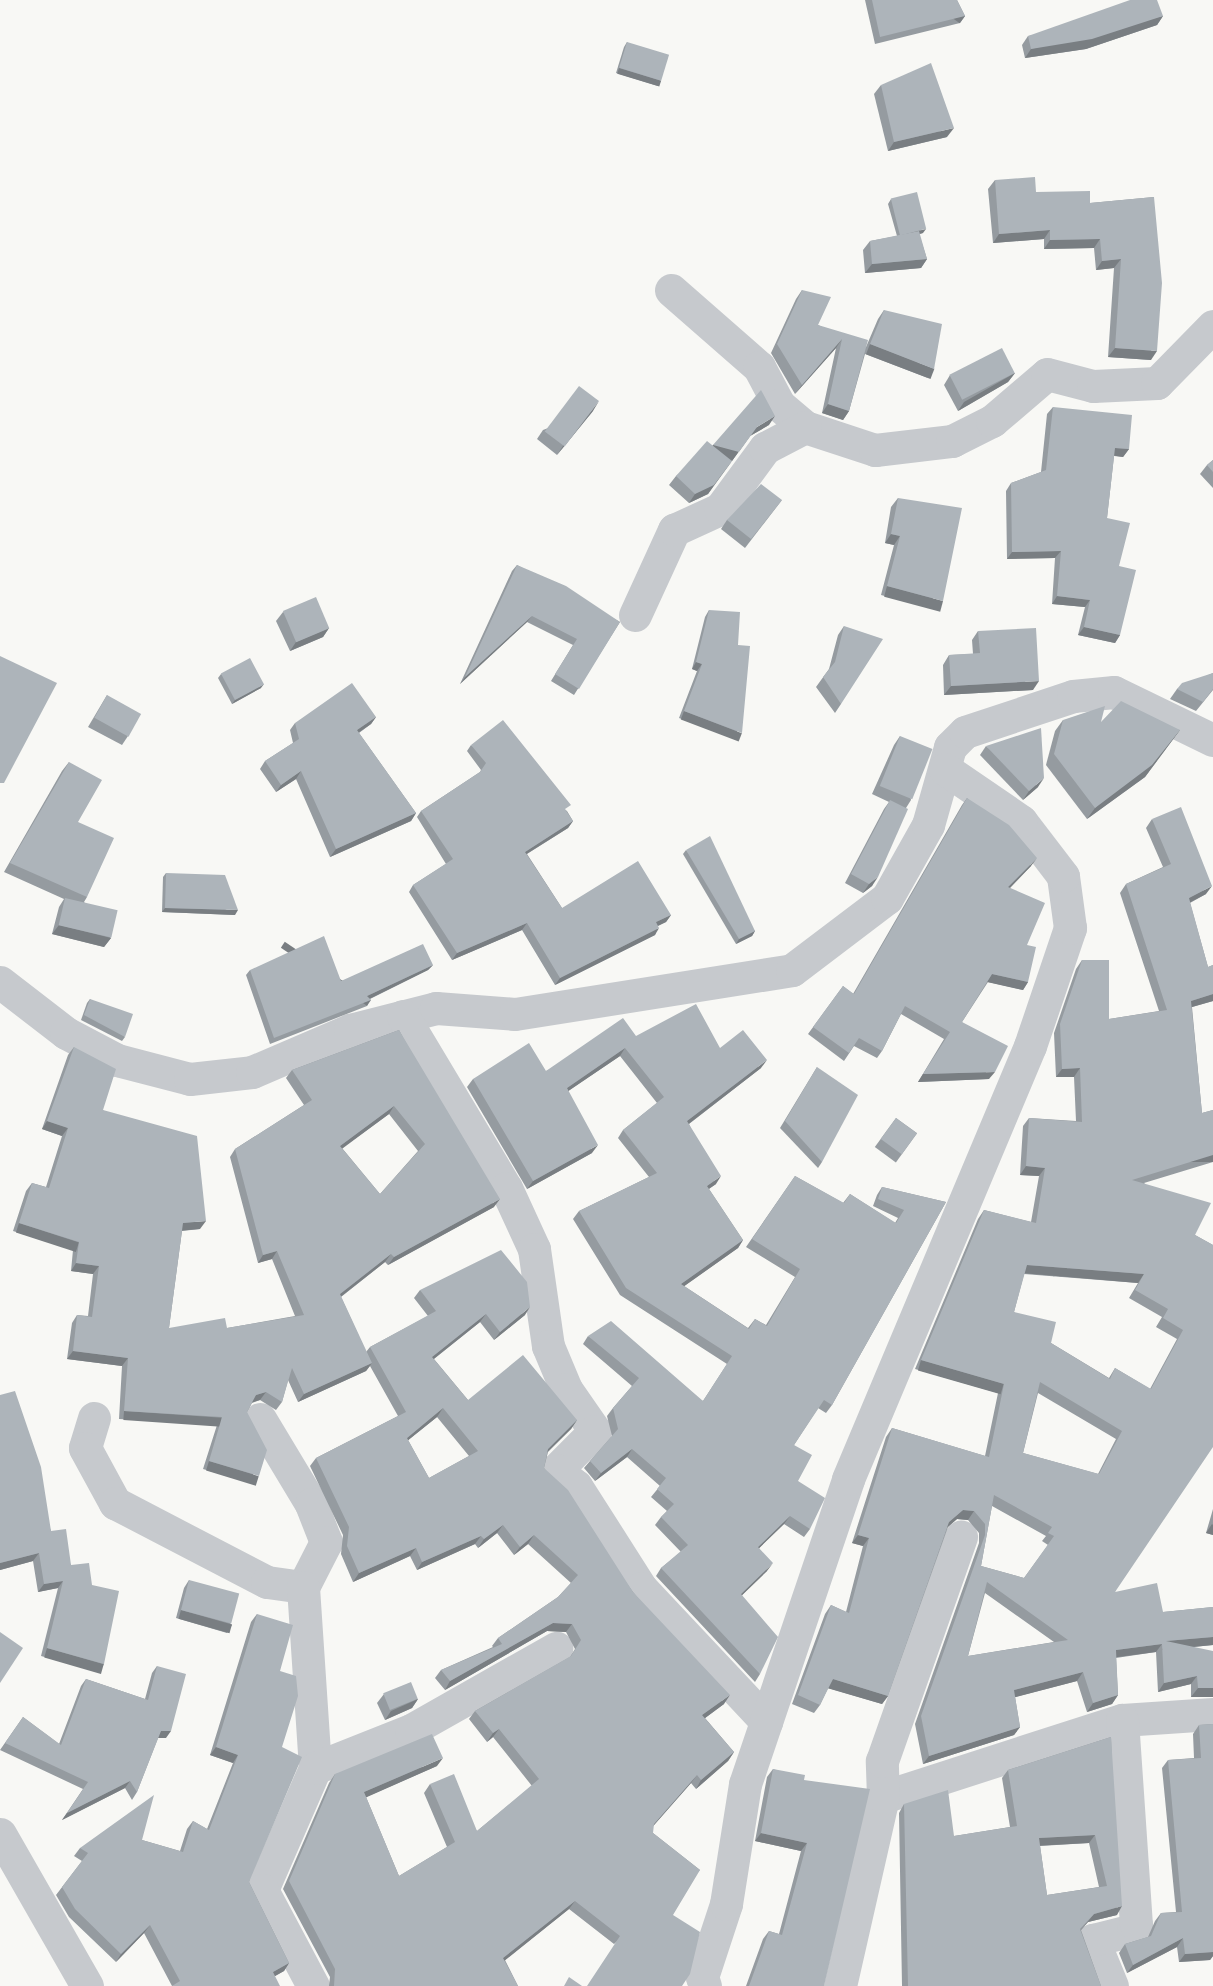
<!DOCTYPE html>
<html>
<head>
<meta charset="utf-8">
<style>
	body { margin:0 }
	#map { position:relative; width:1213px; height:1986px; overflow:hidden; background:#f8f8f5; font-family:"DM Sans",sans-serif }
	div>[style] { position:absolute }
	.minor>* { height:33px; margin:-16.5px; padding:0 16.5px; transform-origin:16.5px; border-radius:16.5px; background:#c6c9cd }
	.wall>* { inset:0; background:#959ba0; transform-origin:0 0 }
	.shaded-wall>* { inset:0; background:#797e82; transform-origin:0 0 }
	.building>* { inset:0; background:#adb4ba; transform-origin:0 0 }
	span { translate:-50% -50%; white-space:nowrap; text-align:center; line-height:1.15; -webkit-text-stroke:6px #fff; paint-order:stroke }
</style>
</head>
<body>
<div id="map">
	<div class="minor">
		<div style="left:671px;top:290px;width:117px;rotate:41.2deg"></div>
		<div style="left:759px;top:367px;width:43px;rotate:62.2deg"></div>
		<div style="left:779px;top:405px;width:34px;rotate:40deg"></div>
		<div style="left:805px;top:427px;width:74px;rotate:18.2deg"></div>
		<div style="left:875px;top:450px;width:78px;rotate:-6.7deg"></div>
		<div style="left:952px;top:441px;width:45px;rotate:-26.6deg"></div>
		<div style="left:992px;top:421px;width:72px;rotate:-40.5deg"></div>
		<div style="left:1047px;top:374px;width:48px;rotate:14.6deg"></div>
		<div style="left:1093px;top:386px;width:64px;rotate:-2.7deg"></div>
		<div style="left:1157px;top:383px;width:80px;rotate:-45.5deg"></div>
		<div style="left:635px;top:615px;width:94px;rotate:-65.4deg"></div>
		<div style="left:674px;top:530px;width:51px;rotate:-24.5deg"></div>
		<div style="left:720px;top:509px;width:76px;rotate:-53.6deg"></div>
		<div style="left:765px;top:448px;width:45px;rotate:-27.7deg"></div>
		<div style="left:0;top:982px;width:83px;rotate:37.7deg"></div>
		<div style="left:66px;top:1033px;width:58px;rotate:27.9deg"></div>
		<div style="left:117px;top:1060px;width:75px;rotate:14.6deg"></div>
		<div style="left:190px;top:1079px;width:62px;rotate:-6.4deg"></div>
		<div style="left:252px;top:1072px;width:107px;rotate:-23.2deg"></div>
		<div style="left:350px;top:1030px;width:89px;rotate:-14.3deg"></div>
		<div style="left:436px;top:1008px;width:79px;rotate:4.3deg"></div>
		<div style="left:515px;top:1014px;width:280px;rotate:-9deg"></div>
		<div style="left:792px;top:970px;width:119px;rotate:-37.2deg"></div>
		<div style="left:887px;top:898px;width:84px;rotate:-60.7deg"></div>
		<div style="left:928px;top:825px;width:81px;rotate:-74.2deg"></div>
		<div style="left:950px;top:747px;width:21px;rotate:-45deg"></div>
		<div style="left:965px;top:732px;width:114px;rotate:-18.4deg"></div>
		<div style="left:1073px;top:696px;width:41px;rotate:-5.6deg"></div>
		<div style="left:1114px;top:692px;width:110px;rotate:25.9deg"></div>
		<div style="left:403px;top:1016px;width:200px;rotate:59.1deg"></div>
		<div style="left:506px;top:1188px;width:67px;rotate:65.3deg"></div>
		<div style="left:534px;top:1249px;width:98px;rotate:81.8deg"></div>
		<div style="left:548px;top:1346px;width:47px;rotate:67.3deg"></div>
		<div style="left:566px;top:1389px;width:51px;rotate:55.4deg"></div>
		<div style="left:595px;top:1431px;width:55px;rotate:135deg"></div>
		<div style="left:556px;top:1470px;width:26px;rotate:39deg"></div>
		<div style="left:576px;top:1486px;width:121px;rotate:57.5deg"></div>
		<div style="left:641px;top:1588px;width:183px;rotate:46.8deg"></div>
		<div style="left:94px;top:1418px;width:31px;rotate:107deg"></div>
		<div style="left:85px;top:1448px;width:63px;rotate:61.4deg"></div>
		<div style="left:115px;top:1503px;width:171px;rotate:27.5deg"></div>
		<div style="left:267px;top:1582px;width:36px;rotate:8deg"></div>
		<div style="left:260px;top:1419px;width:99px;rotate:59deg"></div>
		<div style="left:311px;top:1504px;width:41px;rotate:68.5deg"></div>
		<div style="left:326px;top:1542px;width:51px;rotate:117.1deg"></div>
		<div style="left:303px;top:1587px;width:181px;rotate:86.2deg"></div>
		<div style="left:315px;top:1768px;width:133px;rotate:113.5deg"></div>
		<div style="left:262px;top:1890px;width:109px;rotate:62deg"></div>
		<div style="left:315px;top:1768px;width:103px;rotate:-21.6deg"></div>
		<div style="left:411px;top:1730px;width:167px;rotate:-29.5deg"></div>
		<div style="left:883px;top:1797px;width:251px;rotate:-17.9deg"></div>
		<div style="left:1122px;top:1720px;width:91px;rotate:-3.8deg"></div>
		<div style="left:0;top:1834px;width:175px;rotate:60.2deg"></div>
		<div style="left:705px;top:1986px;width:9px;rotate:-108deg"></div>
		<div style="left:702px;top:1977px;width:77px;rotate:-71.8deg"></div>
		<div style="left:726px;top:1904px;width:121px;rotate:-81deg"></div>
		<div style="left:745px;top:1784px;width:322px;rotate:-71.3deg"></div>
		<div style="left:848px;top:1479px;width:470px;rotate:-67.2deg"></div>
		<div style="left:1030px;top:1046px;width:125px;rotate:-71.3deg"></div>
		<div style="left:1070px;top:928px;width:52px;rotate:-97.7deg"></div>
		<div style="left:1063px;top:876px;width:69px;rotate:-127.4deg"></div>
		<div style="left:1021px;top:821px;width:92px;rotate:-145.6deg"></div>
		<div style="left:840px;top:1986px;width:194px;rotate:-77.2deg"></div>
		<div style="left:883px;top:1797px;width:36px;rotate:-92deg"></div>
		<div style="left:882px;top:1761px;width:238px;rotate:-70.6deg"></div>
		<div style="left:1112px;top:1986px;width:50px;rotate:-112.4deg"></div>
		<div style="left:1093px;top:1940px;width:41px;rotate:-14deg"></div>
		<div style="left:1133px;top:1930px;width:6px;rotate:-59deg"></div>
		<div style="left:1136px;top:1925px;width:205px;rotate:-93.9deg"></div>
	</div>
	<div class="wall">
		<div style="clip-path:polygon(865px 0,957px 0,965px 16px,960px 23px,875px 44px)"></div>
		<div style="clip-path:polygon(1163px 16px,1157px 25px,1086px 49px,1025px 58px,1022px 45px,1028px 36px)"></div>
		<div style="clip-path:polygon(627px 42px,661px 81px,658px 86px,616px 73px,624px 47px)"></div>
		<div style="clip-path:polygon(881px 85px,947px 137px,888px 151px,874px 94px)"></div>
		<div style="clip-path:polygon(995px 180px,1036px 192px,1090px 203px,1154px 197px,1151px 360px,1108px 357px,1114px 268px,1096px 270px,1094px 248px,1044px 249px,1044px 239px,993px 243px,988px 189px)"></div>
		<div style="clip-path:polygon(891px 199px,923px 233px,919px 234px,927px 259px,921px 268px,865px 273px,863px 250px,870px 241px,897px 236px,888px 204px)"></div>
		<div style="clip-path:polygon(802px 290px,818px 325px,866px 347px,878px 319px,884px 310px,928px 378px,865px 354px,849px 411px,843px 420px,822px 413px,836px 348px,795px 394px,771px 353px,796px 299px)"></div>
		<div style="clip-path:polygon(1015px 373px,1008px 382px,958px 411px,944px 385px,950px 375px)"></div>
		<div style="clip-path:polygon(1053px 407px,1129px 449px,1123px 457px,1114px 456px,1107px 518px,1119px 566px,1120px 635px,1115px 643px,1078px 635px,1085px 607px,1052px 604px,1055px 558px,1007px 559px,1006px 491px,1011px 483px,1041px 472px,1047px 414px)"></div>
		<div style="clip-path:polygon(593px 411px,557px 455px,537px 439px,543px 430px)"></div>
		<div style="clip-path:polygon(769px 425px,750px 436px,732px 461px,731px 460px,708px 494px,689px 503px,669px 485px,676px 476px,712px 446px)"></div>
		<div style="clip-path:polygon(1213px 460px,1213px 488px,1200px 474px,1207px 465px)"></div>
		<div style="clip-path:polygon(898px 498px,937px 610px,881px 595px,894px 545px,885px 543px,891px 507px)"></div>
		<div style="clip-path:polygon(782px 500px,745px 548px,721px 529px,727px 520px)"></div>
		<div style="clip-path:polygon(517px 565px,620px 622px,574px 695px,551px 681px,573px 645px,527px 622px,460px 684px,512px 571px)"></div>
		<div style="clip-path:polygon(709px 610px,738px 645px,737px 740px,679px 718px,697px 671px,692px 669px,705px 617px)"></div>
		<div style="clip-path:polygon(283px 612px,329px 628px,323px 637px,290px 651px,276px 621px)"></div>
		<div style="clip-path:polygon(844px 626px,841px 704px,835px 713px,816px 687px,829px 669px,838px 635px)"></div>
		<div style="clip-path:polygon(978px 631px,1033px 690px,944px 695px,943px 665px,949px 655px,973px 654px,972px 640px)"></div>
		<div style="clip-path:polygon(1213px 673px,1213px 690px,1196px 711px,1170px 699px,1177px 689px)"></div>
		<div style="clip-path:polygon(221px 674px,261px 688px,232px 704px,218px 678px)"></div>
		<div style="clip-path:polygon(107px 695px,128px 736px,122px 745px,88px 727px)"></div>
		<div style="clip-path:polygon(376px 717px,371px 724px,359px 733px,416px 813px,411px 821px,330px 857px,296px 779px,276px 792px,260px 769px,265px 761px,293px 743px,290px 730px,295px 723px)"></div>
		<div style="clip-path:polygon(1063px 720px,1101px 722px,1180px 730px,1145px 777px,1087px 819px,1046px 765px,1055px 731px)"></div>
		<div style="clip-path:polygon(900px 736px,911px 800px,906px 808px,872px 886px,863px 893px,845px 883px,884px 809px,889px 802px,872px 794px,894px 745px)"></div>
		<div style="clip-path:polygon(471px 745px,567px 811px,573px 821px,568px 828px,527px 854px,562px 908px,671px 915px,666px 922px,658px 926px,655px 935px,555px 985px,522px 930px,452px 960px,409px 892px,413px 885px,446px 864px,417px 817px,421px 811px,480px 772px,481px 770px,467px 751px)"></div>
		<div style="clip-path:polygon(986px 746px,1038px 787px,1023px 800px,980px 755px)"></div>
		<div style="clip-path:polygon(69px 762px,78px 822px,87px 897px,84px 902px,111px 938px,104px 947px,52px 934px,59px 907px,64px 899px,4px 872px,62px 771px)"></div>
		<div style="clip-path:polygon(967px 798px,1031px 866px,1010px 888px,1027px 945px,1028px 982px,1023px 990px,988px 982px,962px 1022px,989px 1079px,918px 1082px,944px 1039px,901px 1014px,882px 1051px,877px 1058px,854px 1046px,844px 1061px,808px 1034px,843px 986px,853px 994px,962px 805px)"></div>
		<div style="clip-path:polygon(evenodd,1152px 819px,1206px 894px,1190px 903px,1208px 967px,1213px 965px,1213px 1001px,1192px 1007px,1202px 1113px,1213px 1110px,1213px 1162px,1144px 1183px,1195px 1235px,1213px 1245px,1115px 1592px,1163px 1612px,1213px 1607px,1213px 1645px,1193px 1647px,1213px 1697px,1191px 1697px,1191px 1684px,1158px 1692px,1156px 1652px,1116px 1658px,1118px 1695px,1112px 1704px,1087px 1712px,1077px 1681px,1015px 1697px,1020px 1727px,1014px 1735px,923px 1764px,915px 1724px,979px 1543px,979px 1533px,968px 1520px,957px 1519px,948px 1527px,888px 1696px,882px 1704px,828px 1688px,820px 1705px,814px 1713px,792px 1704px,825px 1614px,831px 1605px,846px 1612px,863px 1546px,852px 1543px,886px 1437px,892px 1428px,985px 1456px,998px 1393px,915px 1369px,978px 1219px,984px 1210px,1031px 1222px,1039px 1176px,1020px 1175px,1023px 1126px,1029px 1118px,1076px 1121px,1074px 1077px,1056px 1077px,1054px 1033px,1076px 969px,1082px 960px,1109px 1019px,1159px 1011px,1120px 893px,1126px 884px,1163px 867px,1146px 828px,1152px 819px,1024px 1274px,1138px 1283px,1129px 1298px,1162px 1317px,1156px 1327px,1177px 1339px,1150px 1389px,1115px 1368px,1109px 1378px,1051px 1343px,1014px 1312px,1024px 1274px,1152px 819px,1038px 1393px,1116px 1439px,1098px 1474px,1023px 1453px,1038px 1393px,1152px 819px,992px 1506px,1046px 1536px,1042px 1541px,1048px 1545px,1024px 1578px,981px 1566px,992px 1506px,1152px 819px,985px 1593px,1054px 1642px,968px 1656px,985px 1593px)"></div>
		<div style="clip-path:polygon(686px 850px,755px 931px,752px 936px,736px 944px,683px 854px)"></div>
		<div style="clip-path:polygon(166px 873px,235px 915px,162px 912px,163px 877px)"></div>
		<div style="clip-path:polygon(433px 965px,428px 970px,370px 999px,367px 1006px,270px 1044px,246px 975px,250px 970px,341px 981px)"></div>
		<div style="clip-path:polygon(90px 999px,125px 1037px,122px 1041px,81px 1020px,87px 1003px)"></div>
		<div style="clip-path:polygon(evenodd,399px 1030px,494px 1207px,388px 1265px,385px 1262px,341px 1297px,366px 1352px,370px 1347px,428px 1316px,414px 1298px,420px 1290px,525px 1315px,494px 1340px,480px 1322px,434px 1359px,468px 1400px,577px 1420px,571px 1429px,548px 1452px,544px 1468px,633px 1592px,724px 1704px,705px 1718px,734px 1752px,728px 1761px,696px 1789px,691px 1783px,653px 1826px,653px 1833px,700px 1870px,614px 1944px,569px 1909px,505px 1960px,518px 1986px,329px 1986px,330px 1977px,283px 1889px,329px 1783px,335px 1774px,437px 1766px,366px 1797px,399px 1876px,447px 1847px,424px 1793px,430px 1784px,477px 1831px,532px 1786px,493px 1737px,487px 1742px,469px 1719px,475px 1711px,570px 1657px,575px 1649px,566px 1632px,547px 1631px,445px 1690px,435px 1678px,441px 1670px,493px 1647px,492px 1646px,498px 1638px,558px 1597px,571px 1583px,528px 1544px,514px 1555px,497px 1533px,478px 1548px,475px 1544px,417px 1570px,410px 1556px,353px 1582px,341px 1554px,343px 1535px,310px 1466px,316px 1458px,398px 1416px,370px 1366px,366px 1371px,298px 1402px,288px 1380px,282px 1402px,276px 1410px,260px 1400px,252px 1403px,247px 1412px,254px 1484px,203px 1469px,217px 1425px,119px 1419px,122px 1366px,67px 1359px,72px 1323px,77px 1315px,88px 1316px,93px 1274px,71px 1271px,73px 1250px,13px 1231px,26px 1191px,32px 1183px,46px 1187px,62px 1136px,42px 1129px,68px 1055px,74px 1047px,103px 1110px,200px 1229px,182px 1231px,169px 1328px,227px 1328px,295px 1316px,272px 1259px,258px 1263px,230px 1157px,235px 1149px,304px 1105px,286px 1078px,292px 1070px,399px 1030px,389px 1114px,418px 1151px,380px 1194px,342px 1148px,389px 1114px,399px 1030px,437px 1417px,469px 1456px,429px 1478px,408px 1440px,437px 1417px)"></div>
		<div style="clip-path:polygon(636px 1036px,720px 1048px,761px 1068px,689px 1124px,716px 1184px,709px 1189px,743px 1240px,738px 1248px,684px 1286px,748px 1328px,755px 1319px,766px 1325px,795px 1277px,746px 1247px,795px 1176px,843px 1203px,850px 1194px,895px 1223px,898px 1218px,873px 1206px,877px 1195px,882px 1187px,946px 1202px,832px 1405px,826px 1413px,818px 1408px,794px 1445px,798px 1481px,810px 1529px,804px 1537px,784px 1524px,759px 1548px,767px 1571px,742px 1595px,760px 1674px,755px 1682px,656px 1576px,661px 1568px,681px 1552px,655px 1525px,661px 1517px,667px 1511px,651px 1497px,660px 1486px,627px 1457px,595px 1481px,584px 1468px,590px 1461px,612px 1436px,607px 1416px,613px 1408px,632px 1386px,583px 1344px,588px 1336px,703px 1401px,727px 1364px,620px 1295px,573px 1219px,579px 1211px,649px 1177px,618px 1138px,623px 1130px,657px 1103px,620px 1056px,568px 1091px,592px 1153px,527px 1189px,467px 1087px,473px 1079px,546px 1071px)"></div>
		<div style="clip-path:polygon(817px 1067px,822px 1162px,818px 1168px,780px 1128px)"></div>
		<div style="left:896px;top:1118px;width:26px;height:36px;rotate:36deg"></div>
		<div style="clip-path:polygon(0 1395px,51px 1531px,71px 1565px,104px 1664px,99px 1672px,41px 1656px,58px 1588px,38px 1592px,33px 1561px,0 1570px)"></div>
		<div style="clip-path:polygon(1213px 1509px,1213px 1535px,1206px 1533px)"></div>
		<div style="clip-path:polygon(189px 1580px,232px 1625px,227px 1633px,176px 1618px,184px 1588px)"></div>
		<div style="clip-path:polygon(257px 1614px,280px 1671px,282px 1747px,249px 1882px,289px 1963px,284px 1971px,275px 1976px,172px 1986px,144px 1933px,116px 1962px,69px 1917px,56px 1895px,82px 1861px,74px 1856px,80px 1848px,142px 1840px,180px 1851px,187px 1829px,193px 1821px,207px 1829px,233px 1763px,210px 1755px,251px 1622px)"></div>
		<div style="clip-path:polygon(157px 1666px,166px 1738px,158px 1738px,137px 1792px,132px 1800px,125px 1788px,62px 1820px,83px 1789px,0 1750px,23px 1717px,59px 1744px,81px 1686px,86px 1679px,145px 1699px,152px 1673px)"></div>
		<div style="clip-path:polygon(384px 1694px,418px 1699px,412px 1708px,385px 1720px,377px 1703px)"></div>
		<div style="clip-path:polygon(1213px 1724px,1213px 1956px,1210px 1960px,1179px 1962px,1177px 1947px,1127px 1973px,1119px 1953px,1125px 1944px,1148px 1937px,1155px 1921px,1161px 1913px,1176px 1912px,1162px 1768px,1168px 1760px,1194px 1758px,1193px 1734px,1199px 1725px)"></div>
		<div style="clip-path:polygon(evenodd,1111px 1737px,1117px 1915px,1088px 1922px,1081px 1930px,1101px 1986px,902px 1986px,899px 1813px,904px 1804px,954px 1836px,1010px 1827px,1002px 1778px,1008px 1770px,1111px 1737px,1089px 1843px,1099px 1887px,1047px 1895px,1040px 1846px,1089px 1843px)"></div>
		<div style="clip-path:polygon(773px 1769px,804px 1780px,824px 1986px,746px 1986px,763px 1939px,769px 1931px,779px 1934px,801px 1851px,755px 1841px,767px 1777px)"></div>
	</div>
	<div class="shaded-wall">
		<div style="left:965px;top:16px;width:9px;height:88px;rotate:126deg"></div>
		<div style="clip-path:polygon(1163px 16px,1157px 25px,1086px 49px,1025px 58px,1031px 49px)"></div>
		<div style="left:619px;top:68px;width:44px;height:6px;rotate:17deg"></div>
		<div style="clip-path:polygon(954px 128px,947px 137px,888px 151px,894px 142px)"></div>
		<div style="clip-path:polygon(926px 229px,923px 233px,898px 240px,901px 235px)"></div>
		<div style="clip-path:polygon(1050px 230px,1044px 239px,993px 243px,999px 234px)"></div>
		<div style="clip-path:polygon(1100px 239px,1094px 248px,1044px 249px,1050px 240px)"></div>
		<div style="clip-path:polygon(927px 259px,921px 268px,865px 273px,872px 264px)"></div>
		<div style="clip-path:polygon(1121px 259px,1114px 268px,1096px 270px,1102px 261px)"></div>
		<div style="clip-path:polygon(842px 339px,836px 348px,795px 394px,802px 385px)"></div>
		<div style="left:870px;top:344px;width:69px;height:11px;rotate:21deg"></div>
		<div style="clip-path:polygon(1115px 348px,1157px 351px,1151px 360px,1108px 357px)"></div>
		<div style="clip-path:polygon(1015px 373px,1008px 382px,958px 411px,964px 402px)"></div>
		<div style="clip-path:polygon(599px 401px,593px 411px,557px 455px,563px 446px)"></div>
		<div style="clip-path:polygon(828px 404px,849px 411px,843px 420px,822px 413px)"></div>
		<div style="clip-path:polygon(775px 416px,769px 425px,750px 436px,732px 461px,706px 455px,713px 445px,757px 427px)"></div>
		<div style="clip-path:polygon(1115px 448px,1129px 449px,1123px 457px,1110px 455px)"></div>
		<div style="clip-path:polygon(732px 461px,708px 494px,689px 503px,695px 494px)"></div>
		<div style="clip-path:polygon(891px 534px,900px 536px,894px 545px,885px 543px)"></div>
		<div style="clip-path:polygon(1061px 551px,1055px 558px,1007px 559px,1012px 552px)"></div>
		<div style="left:887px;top:586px;width:58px;height:11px;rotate:15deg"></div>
		<div style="clip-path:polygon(1057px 596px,1090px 600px,1085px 607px,1052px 604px)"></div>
		<div style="clip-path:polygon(532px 616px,527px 622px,460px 684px,465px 677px)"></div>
		<div style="clip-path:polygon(1084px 627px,1120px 635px,1115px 643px,1078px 635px)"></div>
		<div style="clip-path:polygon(329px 628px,323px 637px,290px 651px,296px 642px)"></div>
		<div style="clip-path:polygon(696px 662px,702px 664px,697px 671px,692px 669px)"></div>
		<div style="clip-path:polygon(1039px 681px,1033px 690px,944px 695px,951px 686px)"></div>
		<div style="clip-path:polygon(264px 684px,261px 688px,232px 704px,235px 700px)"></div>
		<div style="left:684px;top:711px;width:62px;height:9px;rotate:21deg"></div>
		<div style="clip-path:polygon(376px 717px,371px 724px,352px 737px,357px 730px)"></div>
		<div style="clip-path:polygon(1180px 730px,1145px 777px,1087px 819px,1095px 808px)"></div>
		<div style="clip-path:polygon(301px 771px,296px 779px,276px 792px,281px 785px)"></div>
		<div style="clip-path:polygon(1044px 778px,1038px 787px,1023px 800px,1029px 791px)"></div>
		<div style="clip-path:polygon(416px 813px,411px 821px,330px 857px,336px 849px)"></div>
		<div style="clip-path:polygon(573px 821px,568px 828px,520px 858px,525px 852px)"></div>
		<div style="clip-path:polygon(1037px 858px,1031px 866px,1003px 895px,1008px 887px)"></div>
		<div style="clip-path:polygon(878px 877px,872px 886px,863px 893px,869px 884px)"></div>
		<div style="clip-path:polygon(1212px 886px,1206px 894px,1183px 906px,1189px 898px)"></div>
		<div style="clip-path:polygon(165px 908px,238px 910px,235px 915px,162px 912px)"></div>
		<div style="clip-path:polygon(671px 915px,666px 922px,651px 929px,656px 922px)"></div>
		<div style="clip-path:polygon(527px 923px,522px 930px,452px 960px,457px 953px)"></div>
		<div style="clip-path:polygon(59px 925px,111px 938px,104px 947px,52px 934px)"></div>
		<div style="clip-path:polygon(659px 928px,655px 935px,555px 985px,560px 978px)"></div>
		<div style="clip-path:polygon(755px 931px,752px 936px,736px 944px,739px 939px)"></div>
		<div style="clip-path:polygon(433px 965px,428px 970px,363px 1002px,367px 996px)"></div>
		<div style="clip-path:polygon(992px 974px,1028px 982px,1023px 990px,987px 982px)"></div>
		<div style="clip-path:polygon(1213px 994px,1213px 1001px,1185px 1009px,1191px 1001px)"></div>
		<div style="left:371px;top:1000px;width:7px;height:104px;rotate:124deg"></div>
		<div style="clip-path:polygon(625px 1048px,620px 1056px,561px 1096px,567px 1088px)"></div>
		<div style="clip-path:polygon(767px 1060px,761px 1068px,682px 1129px,687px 1121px)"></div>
		<div style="clip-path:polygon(1080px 1068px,1074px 1077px,1056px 1077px,1062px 1069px)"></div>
		<div style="clip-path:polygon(995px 1072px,989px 1079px,918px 1082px,923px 1074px)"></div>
		<div style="clip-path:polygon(394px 1106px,389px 1114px,335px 1154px,340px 1146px)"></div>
		<div style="clip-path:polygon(47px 1121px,68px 1128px,62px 1136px,42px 1129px)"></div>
		<div style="clip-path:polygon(598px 1145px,592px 1153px,527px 1189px,533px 1181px)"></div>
		<div style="left:1213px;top:1155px;width:7px;height:85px;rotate:90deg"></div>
		<div style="clip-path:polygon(1026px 1166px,1045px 1168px,1039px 1176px,1020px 1175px)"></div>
		<div style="clip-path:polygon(721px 1176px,716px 1184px,701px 1194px,707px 1186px)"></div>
		<div style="clip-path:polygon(500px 1199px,494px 1207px,388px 1265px,394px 1257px)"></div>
		<div style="clip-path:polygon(206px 1221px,200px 1229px,177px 1231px,183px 1223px)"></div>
		<div style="left:19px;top:1223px;width:63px;height:10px;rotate:18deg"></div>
		<div style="clip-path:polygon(743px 1240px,738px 1248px,676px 1292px,681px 1284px)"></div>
		<div style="clip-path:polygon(277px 1251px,272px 1259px,258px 1263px,263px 1255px)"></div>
		<div style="clip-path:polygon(391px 1254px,385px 1262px,334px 1302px,340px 1294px)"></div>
		<div style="clip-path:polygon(76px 1263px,99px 1266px,93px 1274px,71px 1271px)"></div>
		<div style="clip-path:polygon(1027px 1265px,1144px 1274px,1138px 1283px,1021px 1273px)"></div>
		<div style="clip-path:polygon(530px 1307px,525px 1315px,494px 1340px,500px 1332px)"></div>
		<div style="clip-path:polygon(486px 1314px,480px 1322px,426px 1365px,432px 1357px)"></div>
		<div style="clip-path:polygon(73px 1351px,128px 1358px,122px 1366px,67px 1359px)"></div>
		<div style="left:921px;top:1360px;width:86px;height:11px;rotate:16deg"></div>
		<div style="clip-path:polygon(372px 1363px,366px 1371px,298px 1402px,304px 1394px)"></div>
		<div style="clip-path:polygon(266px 1392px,260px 1400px,250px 1403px,256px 1395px)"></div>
		<div style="clip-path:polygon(443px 1408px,437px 1417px,401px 1446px,407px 1438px)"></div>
		<div style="left:124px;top:1411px;width:98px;height:9px;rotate:4deg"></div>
		<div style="clip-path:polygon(577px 1420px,571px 1429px,542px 1457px,548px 1449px)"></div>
		<div style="clip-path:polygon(632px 1449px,627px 1457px,595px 1481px,601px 1473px)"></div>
		<div style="left:209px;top:1461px;width:52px;height:10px;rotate:17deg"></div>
		<div style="clip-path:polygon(963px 1510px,974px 1511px,968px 1520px,957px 1519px,943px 1531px,949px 1522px)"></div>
		<div style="clip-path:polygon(790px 1516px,784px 1524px,752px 1555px,758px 1547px)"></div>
		<div style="clip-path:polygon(1212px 1524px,1213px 1525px,1213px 1535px,1206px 1533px)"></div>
		<div style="clip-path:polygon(503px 1525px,497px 1533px,478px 1548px,484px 1539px)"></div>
		<div style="clip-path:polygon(534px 1535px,528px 1544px,514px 1555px,520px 1547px)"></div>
		<div style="clip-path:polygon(858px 1535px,869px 1538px,863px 1546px,852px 1543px)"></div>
		<div style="clip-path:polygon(481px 1536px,475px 1544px,417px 1570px,422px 1562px)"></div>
		<div style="clip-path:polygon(416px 1548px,410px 1556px,353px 1582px,359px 1573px)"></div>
		<div style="clip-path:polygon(39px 1553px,33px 1561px,0 1570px,0 1563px)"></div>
		<div style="clip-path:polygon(773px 1563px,767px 1571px,735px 1602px,741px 1594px)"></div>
		<div style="clip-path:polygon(63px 1581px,58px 1588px,38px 1592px,44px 1584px)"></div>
		<div style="left:181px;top:1610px;width:53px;height:9px;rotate:16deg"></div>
		<div style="clip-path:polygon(553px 1623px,572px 1624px,566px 1632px,547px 1631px,445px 1690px,450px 1681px)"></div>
		<div style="clip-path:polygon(1213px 1637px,1213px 1645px,1162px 1650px,1166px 1641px)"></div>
		<div style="clip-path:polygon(1162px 1644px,1156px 1652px,1110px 1658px,1116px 1650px)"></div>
		<div style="left:47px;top:1648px;width:59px;height:10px;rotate:16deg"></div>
		<div style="clip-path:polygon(1083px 1672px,1077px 1681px,1008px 1699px,1014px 1690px)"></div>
		<div style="clip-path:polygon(1197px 1676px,1191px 1684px,1158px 1692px,1164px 1683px)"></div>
		<div style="clip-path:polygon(833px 1679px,888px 1696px,882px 1704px,827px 1688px)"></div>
		<div style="clip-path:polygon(1198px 1688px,1213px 1688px,1213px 1697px,1191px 1697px)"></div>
		<div style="clip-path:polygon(730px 1695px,724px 1704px,697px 1724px,702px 1715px)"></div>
		<div style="clip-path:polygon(1118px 1695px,1112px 1704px,1087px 1712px,1093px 1703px)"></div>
		<div style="clip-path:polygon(418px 1699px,412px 1708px,385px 1720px,391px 1711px)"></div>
		<div style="clip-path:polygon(1020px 1727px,1014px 1735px,923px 1764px,929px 1756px)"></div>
		<div style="clip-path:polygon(499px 1729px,493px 1737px,487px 1742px,493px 1733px)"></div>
		<div style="clip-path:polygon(161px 1731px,171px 1731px,166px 1738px,156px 1738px)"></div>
		<div style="clip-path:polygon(216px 1747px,238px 1755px,233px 1763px,210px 1755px)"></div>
		<div style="clip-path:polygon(734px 1752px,728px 1761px,696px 1789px,701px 1780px)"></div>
		<div style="clip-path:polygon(443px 1758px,437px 1766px,358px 1801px,364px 1792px)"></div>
		<div style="clip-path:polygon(697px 1775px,691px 1783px,648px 1832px,654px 1824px)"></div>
		<div style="clip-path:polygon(130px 1781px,125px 1788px,62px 1820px,67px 1813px)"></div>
		<div style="clip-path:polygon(761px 1833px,807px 1843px,801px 1851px,755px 1841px)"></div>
		<div style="clip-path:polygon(1095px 1835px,1089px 1843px,1033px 1846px,1039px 1838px)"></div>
		<div style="clip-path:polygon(575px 1901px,569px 1909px,498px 1966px,503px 1958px)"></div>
		<div style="clip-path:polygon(1122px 1906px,1117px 1915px,1088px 1922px,1075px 1937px,1094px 1914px)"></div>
		<div style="clip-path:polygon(150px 1925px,144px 1933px,116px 1962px,121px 1954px)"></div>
		<div style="clip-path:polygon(1183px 1938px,1177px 1947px,1127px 1973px,1133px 1965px)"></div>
		<div style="clip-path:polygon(1213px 1952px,1213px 1956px,1210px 1960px,1179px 1962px,1185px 1954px)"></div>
		<div style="clip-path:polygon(289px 1963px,284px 1971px,268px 1980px,273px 1972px)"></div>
	</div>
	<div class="building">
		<div style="clip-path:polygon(872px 0,957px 0,965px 16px,880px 37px)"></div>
		<div style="clip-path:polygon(1130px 0,1157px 0,1163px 16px,1092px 39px,1031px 49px,1028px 36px)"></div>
		<div style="left:627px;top:42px;width:44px;height:27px;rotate:17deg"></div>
		<div style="clip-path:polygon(931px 63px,954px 128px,894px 142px,881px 85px)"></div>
		<div style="clip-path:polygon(1035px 177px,1036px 192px,1090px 191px,1090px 203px,1154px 197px,1162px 283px,1157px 351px,1115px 348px,1121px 259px,1102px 261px,1100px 239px,1050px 240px,1050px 230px,999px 234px,995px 180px)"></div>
		<div style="left:917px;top:192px;width:38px;height:27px;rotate:76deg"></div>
		<div style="clip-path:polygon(919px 231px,927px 259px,872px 264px,870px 241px)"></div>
		<div style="clip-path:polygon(802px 290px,831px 297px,818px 325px,868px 340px,849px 411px,828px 404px,842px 339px,802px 385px,777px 344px)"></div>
		<div style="clip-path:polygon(884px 310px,942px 324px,934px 369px,870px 344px)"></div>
		<div style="left:1002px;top:348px;width:28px;height:59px;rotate:63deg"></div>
		<div style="left:579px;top:386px;width:25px;height:57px;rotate:37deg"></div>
		<div style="clip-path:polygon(761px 390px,775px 416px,757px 427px,739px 452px,713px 445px)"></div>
		<div style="clip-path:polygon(1053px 407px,1132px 415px,1129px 449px,1115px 448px,1107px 518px,1130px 523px,1119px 566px,1136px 570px,1120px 635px,1084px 627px,1090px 600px,1057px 596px,1061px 551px,1012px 552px,1011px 483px,1046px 470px)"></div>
		<div style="clip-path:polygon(707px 441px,732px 461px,714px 485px,695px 494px,676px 476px)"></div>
		<div style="clip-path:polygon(1213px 460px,1213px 472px,1207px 465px)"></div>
		<div style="clip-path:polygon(761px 484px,782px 500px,751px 539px,727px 520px)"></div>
		<div style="clip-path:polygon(898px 498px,962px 508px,943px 601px,887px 586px,900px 536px,891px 534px)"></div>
		<div style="clip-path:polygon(517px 565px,566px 586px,620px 622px,579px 689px,555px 674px,577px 639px,532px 616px,465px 677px)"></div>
		<div style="left:316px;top:597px;width:34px;height:36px;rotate:67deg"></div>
		<div style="clip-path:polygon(709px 610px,740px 612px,738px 645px,750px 646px,742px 733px,684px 711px,702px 664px,696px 662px)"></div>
		<div style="clip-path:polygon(844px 626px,883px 639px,841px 704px,823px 677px,835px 662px)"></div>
		<div style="clip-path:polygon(1036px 628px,1039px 681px,951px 686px,949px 655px,980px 653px,978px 631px)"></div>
		<div style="clip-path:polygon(0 656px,57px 683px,4px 783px,0 783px)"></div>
		<div style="left:250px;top:658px;width:30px;height:33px;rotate:62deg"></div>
		<div style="clip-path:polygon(1213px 673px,1213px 689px,1203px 702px,1177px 689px,1182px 683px)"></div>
		<div style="clip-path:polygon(352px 683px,376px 717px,357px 730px,416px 813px,336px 849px,301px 771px,281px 785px,265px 761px,299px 739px,295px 723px)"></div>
		<div style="left:107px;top:695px;width:39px;height:26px;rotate:29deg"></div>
		<div style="clip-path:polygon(1121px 701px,1180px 730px,1152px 765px,1095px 808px,1054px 754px,1063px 720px,1105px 706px,1101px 722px)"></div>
		<div style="clip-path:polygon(503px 720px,571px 805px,565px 809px,573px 821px,525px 852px,562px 908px,638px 861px,671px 915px,656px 922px,659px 928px,560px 978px,527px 923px,457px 953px,413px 885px,453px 859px,421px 811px,480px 772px,486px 763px,471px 745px)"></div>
		<div style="clip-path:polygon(1041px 728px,1044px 778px,1029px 791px,986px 746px)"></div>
		<div style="left:900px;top:736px;width:35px;height:54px;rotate:22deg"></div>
		<div style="clip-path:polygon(69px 762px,102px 780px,78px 822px,114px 838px,87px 897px,10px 863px)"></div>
		<div style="clip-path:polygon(967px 798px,1009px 825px,1037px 858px,1008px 887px,1045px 903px,1027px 945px,1036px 947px,1028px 982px,992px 974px,962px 1022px,1008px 1046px,995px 1072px,923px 1074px,950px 1032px,905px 1006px,882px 1051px,859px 1038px,849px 1053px,813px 1027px,843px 986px,854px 994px)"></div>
		<div style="clip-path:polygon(890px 800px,908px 809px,878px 877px,869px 884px,851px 874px)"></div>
		<div style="clip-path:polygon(evenodd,1181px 807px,1212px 886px,1189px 898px,1208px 967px,1213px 965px,1213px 994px,1191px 1001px,1202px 1113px,1213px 1110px,1213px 1155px,1132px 1180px,1211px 1203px,1195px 1235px,1213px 1245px,1213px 1447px,1115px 1592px,1157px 1583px,1163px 1612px,1213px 1607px,1213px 1637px,1166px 1641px,1213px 1651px,1213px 1688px,1198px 1688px,1197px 1676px,1164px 1683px,1162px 1644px,1116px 1650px,1118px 1695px,1093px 1703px,1083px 1672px,1014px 1690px,1020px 1727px,929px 1756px,921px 1716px,985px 1535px,985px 1524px,974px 1511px,963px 1510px,949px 1522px,888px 1696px,833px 1679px,820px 1705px,798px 1695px,831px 1605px,849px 1613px,869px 1538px,858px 1535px,892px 1428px,989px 1457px,1004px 1384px,921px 1360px,984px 1210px,1036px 1223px,1045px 1168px,1026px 1166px,1029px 1118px,1082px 1122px,1080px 1068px,1062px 1069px,1060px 1024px,1082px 960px,1109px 960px,1109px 1019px,1167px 1010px,1126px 884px,1171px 864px,1152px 819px,1181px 807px,1027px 1265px,1144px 1274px,1135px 1290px,1168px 1309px,1163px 1318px,1183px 1330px,1151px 1389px,1115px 1368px,1110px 1379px,1051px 1343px,1056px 1322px,1014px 1312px,1027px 1265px,1181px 807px,1040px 1382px,1122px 1431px,1099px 1474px,1023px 1453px,1040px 1382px,1181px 807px,994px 1495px,1052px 1527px,1048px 1533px,1054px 1536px,1024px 1578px,981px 1566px,994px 1495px,1181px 807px,987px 1582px,1068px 1640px,968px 1656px,987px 1582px)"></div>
		<div style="clip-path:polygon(710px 836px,755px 931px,739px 939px,686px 850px)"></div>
		<div style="clip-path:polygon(166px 873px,225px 875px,238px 910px,165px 908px)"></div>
		<div style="left:65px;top:898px;width:54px;height:28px;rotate:13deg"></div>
		<div style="clip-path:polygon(324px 936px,341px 981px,423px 944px,433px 965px,367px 996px,371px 1000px,274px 1038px,250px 970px)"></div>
		<div style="clip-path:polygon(90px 999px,133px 1014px,125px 1037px,84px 1015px)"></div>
		<div style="clip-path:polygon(696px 1004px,720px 1048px,743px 1030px,767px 1060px,687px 1121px,721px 1176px,707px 1186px,743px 1240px,681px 1284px,749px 1329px,755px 1319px,767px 1326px,800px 1269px,752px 1239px,795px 1176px,844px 1203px,850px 1194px,896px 1223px,904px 1210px,878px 1199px,882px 1187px,946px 1202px,832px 1405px,824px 1400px,794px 1445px,812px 1455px,798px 1481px,825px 1498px,810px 1529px,790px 1516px,758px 1547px,773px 1563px,741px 1594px,778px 1637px,760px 1674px,661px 1568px,688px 1545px,661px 1517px,674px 1504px,657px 1489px,666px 1478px,632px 1449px,601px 1473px,590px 1461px,618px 1429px,613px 1408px,639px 1378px,588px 1336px,611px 1321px,703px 1401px,732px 1356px,626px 1288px,579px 1211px,657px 1173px,623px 1130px,664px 1097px,625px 1048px,567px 1088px,598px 1145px,533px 1181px,473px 1079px,529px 1043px,546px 1071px,623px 1018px,636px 1036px)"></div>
		<div style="clip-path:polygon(evenodd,399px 1030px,500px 1199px,394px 1257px,391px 1254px,340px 1294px,372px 1363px,304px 1394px,292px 1368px,282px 1402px,266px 1392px,256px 1395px,247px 1412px,267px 1450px,259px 1476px,209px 1461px,222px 1417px,124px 1411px,128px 1358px,73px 1351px,77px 1315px,92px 1317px,99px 1266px,76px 1263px,79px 1242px,19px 1223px,32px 1183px,49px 1188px,68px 1128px,47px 1121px,74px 1047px,116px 1069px,103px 1110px,197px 1136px,206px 1221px,183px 1223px,169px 1328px,225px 1318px,227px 1328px,304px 1315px,277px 1251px,263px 1255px,235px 1149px,312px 1100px,292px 1070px,399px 1030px,394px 1106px,425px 1144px,380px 1194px,340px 1146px,394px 1106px)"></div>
		<div style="clip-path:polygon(817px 1067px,858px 1095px,822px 1162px,785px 1121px)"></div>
		<div style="left:896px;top:1118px;width:26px;height:26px;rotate:36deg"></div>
		<div style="clip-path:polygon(evenodd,501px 1250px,527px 1282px,530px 1307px,500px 1332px,486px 1314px,432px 1357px,468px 1400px,523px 1355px,577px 1420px,548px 1449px,544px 1468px,568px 1490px,633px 1592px,730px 1695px,702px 1715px,734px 1752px,701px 1780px,697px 1775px,654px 1824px,653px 1833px,700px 1870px,673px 1915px,700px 1932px,690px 1974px,682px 1986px,587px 1986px,620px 1936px,575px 1901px,503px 1958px,518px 1986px,334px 1986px,335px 1969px,289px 1881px,335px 1774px,432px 1734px,443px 1758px,364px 1792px,399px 1876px,455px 1842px,430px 1784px,454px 1774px,477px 1831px,539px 1779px,499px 1729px,493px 1733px,475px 1711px,571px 1656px,581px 1640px,572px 1624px,553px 1623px,450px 1681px,441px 1670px,502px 1644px,498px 1638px,558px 1597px,578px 1575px,534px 1535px,520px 1547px,503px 1525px,484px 1539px,481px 1536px,422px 1562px,416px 1548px,359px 1573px,347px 1546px,349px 1527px,316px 1458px,406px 1412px,370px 1347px,436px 1311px,420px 1290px,501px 1250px,443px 1408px,478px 1451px,429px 1478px,407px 1438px,443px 1408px)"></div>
		<div style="clip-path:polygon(15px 1391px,41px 1467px,51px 1531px,66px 1529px,71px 1565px,89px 1563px,92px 1585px,119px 1591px,104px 1664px,47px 1648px,63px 1581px,44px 1584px,39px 1553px,0 1563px,0 1395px)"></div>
		<div style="left:189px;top:1580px;width:52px;height:31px;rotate:15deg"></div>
		<div style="clip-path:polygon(257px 1614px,293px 1625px,280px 1671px,296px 1676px,298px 1696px,282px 1747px,302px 1757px,249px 1882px,289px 1963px,273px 1972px,280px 1986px,172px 1986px,180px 1981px,150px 1925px,121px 1954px,75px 1909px,62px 1887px,88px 1853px,80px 1848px,154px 1795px,142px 1840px,183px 1852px,193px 1821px,209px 1830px,238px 1755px,216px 1747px)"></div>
		<div style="clip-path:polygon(0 1632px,23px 1648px,0 1683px)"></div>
		<div style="clip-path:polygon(157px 1666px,186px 1674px,171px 1731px,161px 1731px,137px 1792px,130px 1781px,67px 1813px,88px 1782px,5px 1743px,23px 1717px,61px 1745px,86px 1679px,148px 1700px)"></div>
		<div style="left:411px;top:1682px;width:18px;height:30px;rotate:68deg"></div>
		<div style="clip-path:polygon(1213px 1724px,1213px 1952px,1185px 1954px,1183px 1938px,1133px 1965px,1125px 1944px,1151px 1936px,1161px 1913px,1182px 1912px,1168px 1760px,1201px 1758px,1199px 1725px)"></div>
		<div style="clip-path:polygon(evenodd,1111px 1737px,1122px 1906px,1094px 1914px,1080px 1929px,1101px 1986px,908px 1986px,904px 1804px,948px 1790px,954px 1836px,1017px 1826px,1008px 1770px,1111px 1737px,1095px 1835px,1107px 1886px,1047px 1895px,1039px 1838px,1095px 1835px)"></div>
		<div style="clip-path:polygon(773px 1769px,805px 1775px,804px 1780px,870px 1789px,824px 1986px,749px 1986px,769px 1931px,782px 1935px,807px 1843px,761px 1833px)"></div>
		<div style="clip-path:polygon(569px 1977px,582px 1986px,564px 1986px)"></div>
	</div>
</div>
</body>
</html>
